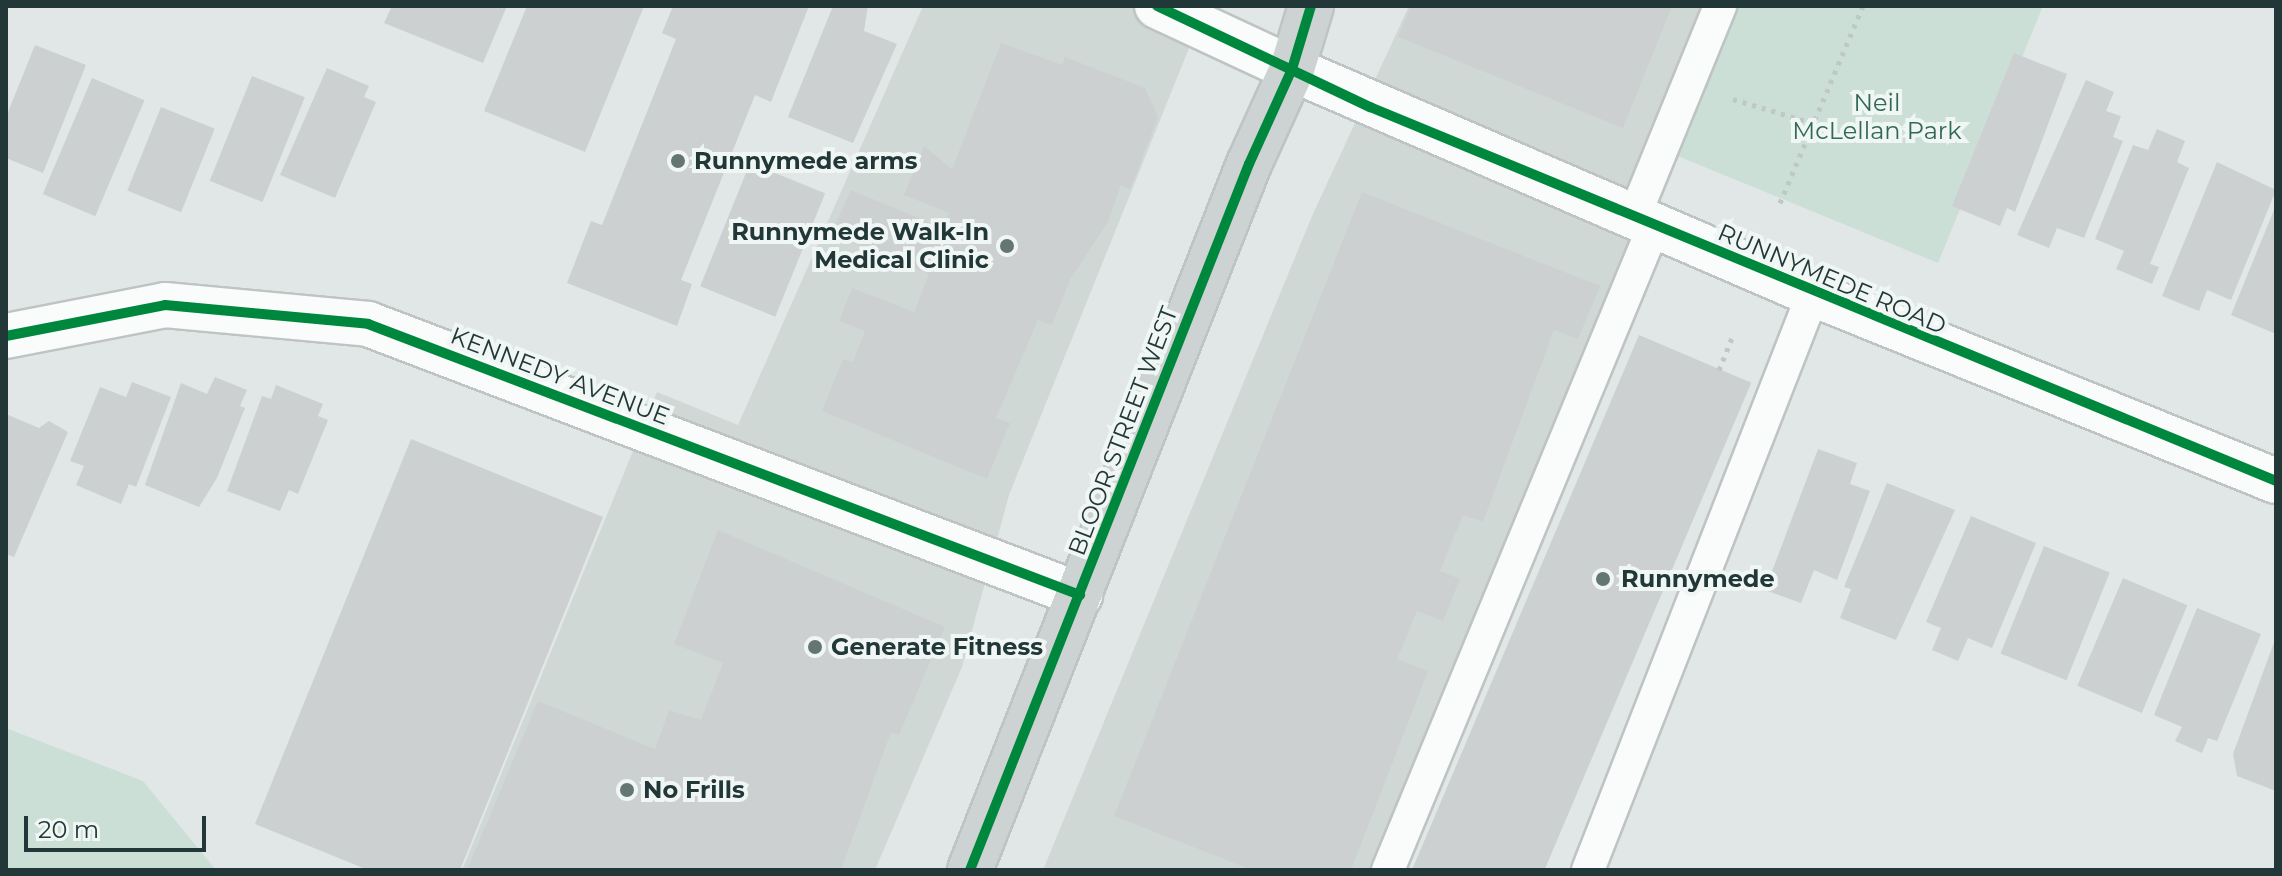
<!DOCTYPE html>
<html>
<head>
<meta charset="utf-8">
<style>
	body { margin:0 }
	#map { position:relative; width:2282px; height:876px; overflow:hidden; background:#e1e7e6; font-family:Montserrat,sans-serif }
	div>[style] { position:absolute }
	.built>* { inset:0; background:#d0d8d6 }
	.green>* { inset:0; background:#ccdfd7 }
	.building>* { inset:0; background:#ccd0d0; transform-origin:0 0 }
	.path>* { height:5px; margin-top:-2.5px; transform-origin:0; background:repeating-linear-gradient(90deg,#bfc7c7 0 4px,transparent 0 10px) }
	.roads { filter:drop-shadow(2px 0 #bec4c3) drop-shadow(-2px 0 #bec4c3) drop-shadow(0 2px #bec4c3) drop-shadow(0 -2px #bec4c3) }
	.service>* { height:32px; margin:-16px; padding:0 16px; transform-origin:16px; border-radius:16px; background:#fafbfb }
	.minor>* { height:44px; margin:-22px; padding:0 22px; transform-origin:22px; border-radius:22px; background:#fafbfb }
	.tertiary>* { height:44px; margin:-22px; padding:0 22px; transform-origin:22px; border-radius:22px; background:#fafbfb }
	.primary>* { height:44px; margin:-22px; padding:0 22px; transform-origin:22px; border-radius:22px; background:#cdd3d3 }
	.cycleway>* { height:10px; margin:-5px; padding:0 5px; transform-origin:5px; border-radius:5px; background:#00873e }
	.dots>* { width:22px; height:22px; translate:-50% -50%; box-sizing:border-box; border:4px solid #eff6f4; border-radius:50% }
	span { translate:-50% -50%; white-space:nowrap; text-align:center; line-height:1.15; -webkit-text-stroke:8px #eff6f4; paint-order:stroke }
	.park-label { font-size:24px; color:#316956 }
	.poi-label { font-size:24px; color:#223737; font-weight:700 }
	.left { translate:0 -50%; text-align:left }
	.right { translate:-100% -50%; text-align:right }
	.street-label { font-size:24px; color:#223737 }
	.frame { position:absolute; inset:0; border:8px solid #223737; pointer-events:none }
	.scale { position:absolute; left:24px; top:816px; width:182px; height:36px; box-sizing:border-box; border:4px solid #223737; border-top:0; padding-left:10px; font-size:24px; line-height:28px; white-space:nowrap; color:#223737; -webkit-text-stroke:6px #eff6f4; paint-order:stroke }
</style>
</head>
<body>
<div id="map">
	<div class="built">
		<div style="clip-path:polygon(923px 6px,1206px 6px,1009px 495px,962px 667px,875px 870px,462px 870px,657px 392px,738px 425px)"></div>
		<div style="clip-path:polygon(1409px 6px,1737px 6px,1381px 870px,1043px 870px,1312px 216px)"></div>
	</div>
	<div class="green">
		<div style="clip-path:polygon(1737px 6px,2043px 6px,1938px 263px,1675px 155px)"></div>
		<div style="clip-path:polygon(6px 728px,143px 781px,216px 870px,6px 870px)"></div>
	</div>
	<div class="building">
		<div style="clip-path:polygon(392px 6px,507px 6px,483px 63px,384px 23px)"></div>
		<div style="clip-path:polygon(527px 6px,644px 6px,585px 152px,484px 111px)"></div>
		<div style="clip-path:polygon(673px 6px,809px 6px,771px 102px,755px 95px,681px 280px,692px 284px,677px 326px,567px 283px,591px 221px,602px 225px,676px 39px,662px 33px)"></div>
		<div style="clip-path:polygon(833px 6px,868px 6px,864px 31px,897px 44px,853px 143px,788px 117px)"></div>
		<div style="clip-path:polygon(1411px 6px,1672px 6px,1623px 128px,1398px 37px)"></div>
		<div style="clip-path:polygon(1001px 43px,1062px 65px,1065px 57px,1145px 88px,1158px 117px,1130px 190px,1121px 185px,1108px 222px,1070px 280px,1052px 325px,1038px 320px,996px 418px,1010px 423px,987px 479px,822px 411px,843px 359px,853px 362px,865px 331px,839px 321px,852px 288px,914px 312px,929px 274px,831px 234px,851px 190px,943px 228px,949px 213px,904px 195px,924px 146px,952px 169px)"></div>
		<div style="clip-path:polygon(35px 45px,86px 65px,43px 173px,6px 158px,6px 117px)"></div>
		<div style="clip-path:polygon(2014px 53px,2067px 74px,2015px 212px,2007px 208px,2000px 226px,1952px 206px)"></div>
		<div style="clip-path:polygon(327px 68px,369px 86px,364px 97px,376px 102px,335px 198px,280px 175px)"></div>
		<div style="left:252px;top:76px;width:57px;height:113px;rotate:22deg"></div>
		<div style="left:92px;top:78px;width:57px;height:126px;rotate:23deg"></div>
		<div style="clip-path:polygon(2086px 80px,2114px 92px,2106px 111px,2121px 116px,2113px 137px,2123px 141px,2084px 238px,2057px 228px,2049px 248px,2017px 235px)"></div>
		<div style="left:161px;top:107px;width:58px;height:90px;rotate:22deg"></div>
		<div style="clip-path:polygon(2157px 129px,2185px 141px,2177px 162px,2189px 168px,2150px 264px,2159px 267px,2152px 284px,2116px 269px,2124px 251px,2095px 239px,2133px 145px,2148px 150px)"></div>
		<div style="clip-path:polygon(2217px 162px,2276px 190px,2231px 300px,2207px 290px,2199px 311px,2162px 296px)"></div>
		<div style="left:750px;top:163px;width:81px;height:133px;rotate:22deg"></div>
		<div style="clip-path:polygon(1362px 192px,1600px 286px,1578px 339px,1554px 330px,1483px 522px,1463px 515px,1440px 571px,1460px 579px,1443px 621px,1417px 611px,1397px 659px,1428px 671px,1351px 870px,1252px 870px,1114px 816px)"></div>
		<div style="clip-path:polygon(2276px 205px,2276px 334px,2231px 315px)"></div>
		<div style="left:1639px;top:335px;width:122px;height:583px;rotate:23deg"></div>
		<div style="clip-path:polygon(215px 377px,247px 390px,240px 406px,245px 408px,217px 478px,199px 507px,145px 485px,181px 383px,207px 394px)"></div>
		<div style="clip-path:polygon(132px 382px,171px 397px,136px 487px,129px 484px,121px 504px,76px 485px,84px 466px,70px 461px,100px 387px,126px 397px)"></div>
		<div style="clip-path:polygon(276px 385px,323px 404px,318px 416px,328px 420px,298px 494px,289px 490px,280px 511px,227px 491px,262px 396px,271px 399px)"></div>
		<div style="clip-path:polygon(6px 414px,39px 428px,49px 421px,68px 432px,14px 557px,6px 554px)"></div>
		<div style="clip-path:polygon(411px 439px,603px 517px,460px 870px,368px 870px,255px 824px)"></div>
		<div style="clip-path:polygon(1818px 449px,1857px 463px,1850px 484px,1870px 491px,1837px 580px,1814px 570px,1801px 603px,1765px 590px)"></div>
		<div style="clip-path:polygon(1887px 483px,1955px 510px,1896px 640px,1840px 618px,1851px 589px,1844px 587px)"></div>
		<div style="clip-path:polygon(1971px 516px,2036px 543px,1992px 648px,1968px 638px,1958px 661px,1932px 650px,1941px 628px,1926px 622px)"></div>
		<div style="clip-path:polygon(718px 530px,945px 627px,899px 735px,891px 732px,841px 870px,467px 870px,538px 701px,655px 749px,669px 710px,701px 720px,723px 663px,674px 644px)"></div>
		<div style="left:2044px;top:546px;width:71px;height:116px;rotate:22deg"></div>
		<div style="left:2123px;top:578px;width:70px;height:117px;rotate:23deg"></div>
		<div style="clip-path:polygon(2197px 608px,2261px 634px,2217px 741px,2208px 738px,2202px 753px,2175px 741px,2182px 727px,2154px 715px)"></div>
		<div style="clip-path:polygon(2276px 637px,2276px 791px,2237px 776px,2233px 754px)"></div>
	</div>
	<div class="path">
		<div style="left:1733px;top:99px;width:87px;rotate:16.8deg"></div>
		<div style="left:1780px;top:203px;width:214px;rotate:-67.2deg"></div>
		<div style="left:1719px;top:370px;width:35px;rotate:-68deg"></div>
	</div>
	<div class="roads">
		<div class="service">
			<div style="left:1634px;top:217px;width:228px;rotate:-67.8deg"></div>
			<div style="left:1388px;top:870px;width:697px;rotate:-67.56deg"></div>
			<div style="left:1588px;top:870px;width:618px;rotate:-68.66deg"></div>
		</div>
		<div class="minor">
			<div style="left:1157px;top:6px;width:149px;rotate:25deg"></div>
			<div style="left:6px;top:336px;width:162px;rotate:-11deg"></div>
			<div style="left:165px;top:305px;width:204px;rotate:5.3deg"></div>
			<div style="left:368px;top:324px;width:762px;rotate:20.84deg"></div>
		</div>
		<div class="tertiary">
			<div style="left:1292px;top:69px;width:568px;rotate:23.36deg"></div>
			<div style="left:1813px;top:294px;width:499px;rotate:22deg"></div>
		</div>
		<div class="primary">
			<div style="left:970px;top:870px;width:759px;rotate:-68.44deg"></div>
			<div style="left:1249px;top:164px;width:104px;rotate:-65.6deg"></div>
			<div style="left:1292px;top:69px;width:66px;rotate:-73.2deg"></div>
		</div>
	</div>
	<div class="cycleway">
		<div style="left:1157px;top:6px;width:236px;rotate:25.4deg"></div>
		<div style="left:1370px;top:107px;width:980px;rotate:22.43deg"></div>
		<div style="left:6px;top:336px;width:162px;rotate:-11deg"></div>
		<div style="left:165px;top:305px;width:204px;rotate:5.3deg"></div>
		<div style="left:368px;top:324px;width:762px;rotate:20.84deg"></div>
		<div style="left:970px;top:870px;width:759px;rotate:-68.44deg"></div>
		<div style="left:1249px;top:164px;width:104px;rotate:-65.6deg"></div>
		<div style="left:1292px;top:69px;width:66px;rotate:-73.2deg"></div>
	</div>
	<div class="dots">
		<div style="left:678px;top:161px;background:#657574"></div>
		<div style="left:1007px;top:246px;background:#657574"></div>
		<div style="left:1603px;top:579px;background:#657574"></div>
		<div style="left:815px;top:647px;background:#657574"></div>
		<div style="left:627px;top:790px;background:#657574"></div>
	</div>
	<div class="park-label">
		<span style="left:1877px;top:117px">Neil<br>McLellan Park</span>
	</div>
	<div class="poi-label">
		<span class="left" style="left:694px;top:161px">Runnymede arms</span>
		<span class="right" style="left:989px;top:246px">Runnymede Walk-In<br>Medical Clinic</span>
		<span class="left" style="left:1621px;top:579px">Runnymede</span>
		<span class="left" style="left:831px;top:647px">Generate Fitness</span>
		<span class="left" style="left:643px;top:790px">No Frills</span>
	</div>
	<div class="street-label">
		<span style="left:1832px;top:279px;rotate:23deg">RUNNYMEDE ROAD</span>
		<span style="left:560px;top:376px;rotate:21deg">KENNEDY AVENUE</span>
		<span style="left:1123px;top:431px;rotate:-69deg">BLOOR STREET WEST</span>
	</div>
	<div class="frame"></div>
	<div class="scale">20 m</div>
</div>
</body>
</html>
